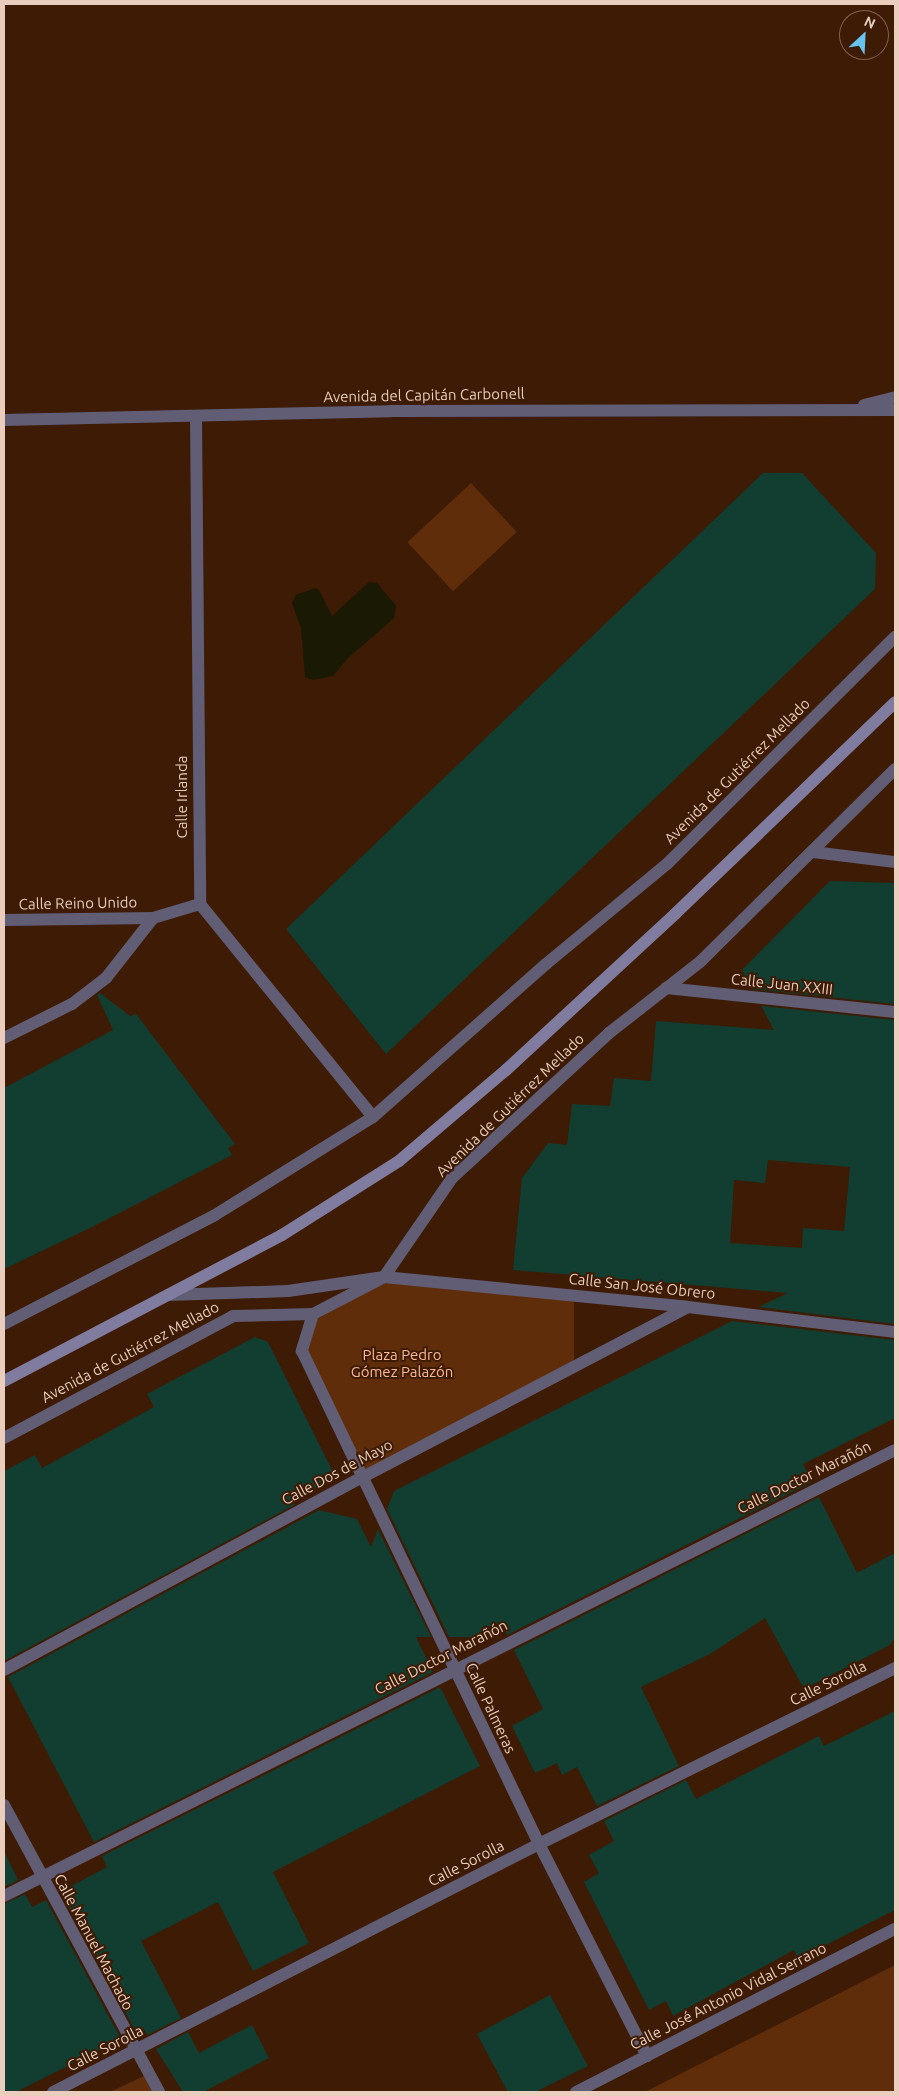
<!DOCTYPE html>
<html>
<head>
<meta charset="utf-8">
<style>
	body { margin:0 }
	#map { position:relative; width:899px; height:2096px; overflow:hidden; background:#3d1b05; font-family:Ubuntu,sans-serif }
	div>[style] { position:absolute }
	.green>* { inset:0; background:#602d0b; transform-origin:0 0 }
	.water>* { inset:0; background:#191904 }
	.building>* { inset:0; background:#113e30 }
	.pedestrian>* { height:12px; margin:-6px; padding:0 6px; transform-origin:6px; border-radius:6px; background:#605d74 }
	.minor>* { height:12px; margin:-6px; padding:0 6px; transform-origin:6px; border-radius:6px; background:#605d74 }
	.secondary>* { height:12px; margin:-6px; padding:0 6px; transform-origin:6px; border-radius:6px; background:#807ca0 }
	span { translate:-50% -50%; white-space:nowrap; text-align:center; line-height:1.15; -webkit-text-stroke:4px #3d1b05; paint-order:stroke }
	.street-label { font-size:15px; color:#eacdbd }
	.park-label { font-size:15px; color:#ffb993 }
	.frame { position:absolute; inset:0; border:5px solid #eacdbd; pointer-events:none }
	.north { position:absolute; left:839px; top:10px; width:50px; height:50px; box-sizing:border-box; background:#3d1b05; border:1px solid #82624f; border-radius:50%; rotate:25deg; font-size:14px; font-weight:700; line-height:20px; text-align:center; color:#eacdbd }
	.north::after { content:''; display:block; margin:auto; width:18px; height:22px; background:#66c4ef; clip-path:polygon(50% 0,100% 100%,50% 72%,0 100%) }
</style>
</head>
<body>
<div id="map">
	<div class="green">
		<div style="left:471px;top:483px;width:67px;height:87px;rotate:47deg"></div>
		<div style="clip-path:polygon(384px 1277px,574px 1296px,574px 1366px,363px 1477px,302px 1351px,313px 1314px)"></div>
		<div style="clip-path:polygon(895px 1965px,895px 2092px,645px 2092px,686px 2071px)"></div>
		<div style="clip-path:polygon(148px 2074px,158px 2092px,110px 2092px)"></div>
	</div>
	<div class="water">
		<div style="clip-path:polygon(369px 582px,377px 583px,396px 606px,394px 618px,347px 659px,333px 676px,313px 680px,305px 677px,301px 628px,292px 603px,296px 595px,315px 588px,319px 590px,332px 616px)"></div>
	</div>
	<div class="building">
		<div style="clip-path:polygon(763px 473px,802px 473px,876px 553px,875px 589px,386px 1054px,286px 929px)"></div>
		<div style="clip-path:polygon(830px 881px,895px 883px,895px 1004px,752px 989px,742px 970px)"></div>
		<div style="clip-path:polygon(100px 993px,130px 1016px,136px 1014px,235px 1144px,228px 1148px,232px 1155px,94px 1226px,4px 1269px,4px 1088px,113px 1030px,97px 995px)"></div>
		<div style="clip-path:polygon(evenodd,761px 1006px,895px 1020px,895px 1324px,759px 1307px,788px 1293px,513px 1270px,522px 1178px,548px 1143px,567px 1145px,572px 1104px,610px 1106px,614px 1078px,651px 1081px,656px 1021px,774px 1030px,761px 1006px,768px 1160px,850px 1167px,844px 1231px,803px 1228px,802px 1248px,730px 1243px,734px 1180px,765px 1183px,768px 1160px)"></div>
		<div style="clip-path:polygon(732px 1321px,895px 1340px,895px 1418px,803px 1464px,812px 1482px,507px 1635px,500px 1622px,471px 1637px,449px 1637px,387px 1509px,394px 1491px)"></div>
		<div style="clip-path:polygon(255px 1337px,268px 1342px,336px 1478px,289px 1502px,296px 1504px,4px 1661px,4px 1471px,35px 1455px,42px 1468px,154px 1407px,147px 1394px)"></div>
		<div style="clip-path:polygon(819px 1497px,857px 1573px,895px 1553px,895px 1637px,890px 1645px,804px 1689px,765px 1618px,710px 1654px,641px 1687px,679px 1766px,597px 1806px,577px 1767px,562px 1775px,557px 1763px,535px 1773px,512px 1726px,543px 1709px,514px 1650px)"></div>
		<div style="clip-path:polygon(319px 1510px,357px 1519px,371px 1547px,378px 1529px,431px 1637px,416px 1637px,433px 1672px,94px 1842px,8px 1677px)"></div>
		<div style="clip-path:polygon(440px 1687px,480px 1766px,273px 1872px,309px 1943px,253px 1971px,218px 1902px,141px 1941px,181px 2018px,147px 2035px,143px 2028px,136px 2032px,60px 1892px,107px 1867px,102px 1856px)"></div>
		<div style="clip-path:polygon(895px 1711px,895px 1910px,798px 1959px,794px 1950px,673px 2016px,666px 2001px,649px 2010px,584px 1882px,599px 1873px,589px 1855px,614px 1841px,604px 1821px,686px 1780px,696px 1799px,819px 1736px,824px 1746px)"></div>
		<div style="clip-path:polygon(4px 1851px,18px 1880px,4px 1887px)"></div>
		<div style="clip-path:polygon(25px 1894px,32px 1907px,46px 1900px,121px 2039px,16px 2092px,4px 2092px,4px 1904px)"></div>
		<div style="clip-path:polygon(550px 1995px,588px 2066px,535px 2092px,508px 2092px,477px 2034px)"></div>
		<div style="clip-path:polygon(252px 2025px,269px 2058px,203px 2092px,183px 2092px,156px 2049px,188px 2032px,199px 2053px)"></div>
	</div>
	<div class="pedestrian">
		<div style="left:539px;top:1844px;width:238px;rotate:63deg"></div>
	</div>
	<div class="minor">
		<div style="left:864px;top:405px;width:32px;rotate:-14deg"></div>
		<div style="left:196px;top:416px;width:488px;rotate:89.5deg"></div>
		<div style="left:200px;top:904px;width:274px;rotate:50.9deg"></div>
		<div style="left:4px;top:420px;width:387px;rotate:-1.3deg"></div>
		<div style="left:391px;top:411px;width:504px;rotate:-0.11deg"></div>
		<div style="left:813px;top:852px;width:83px;rotate:7deg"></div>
		<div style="left:4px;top:920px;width:149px;rotate:-0.8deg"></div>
		<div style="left:153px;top:918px;width:49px;rotate:-16.6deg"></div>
		<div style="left:666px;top:988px;width:230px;rotate:6deg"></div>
		<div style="left:4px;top:1038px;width:76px;rotate:-26.6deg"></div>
		<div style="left:72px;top:1004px;width:43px;rotate:-37.4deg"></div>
		<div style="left:106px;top:978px;width:76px;rotate:-51.9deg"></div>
		<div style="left:168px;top:1295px;width:120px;rotate:-1.9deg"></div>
		<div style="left:288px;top:1291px;width:97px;rotate:-8.3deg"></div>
		<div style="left:384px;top:1277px;width:305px;rotate:5.6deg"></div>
		<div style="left:688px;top:1307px;width:209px;rotate:6.9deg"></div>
		<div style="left:313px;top:1314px;width:39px;rotate:107deg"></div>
		<div style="left:302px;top:1351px;width:547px;rotate:64.32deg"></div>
		<div style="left:4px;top:1324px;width:237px;rotate:-27.3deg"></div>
		<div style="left:215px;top:1215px;width:186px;rotate:-31.8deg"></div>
		<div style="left:373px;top:1117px;width:231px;rotate:-41.5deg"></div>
		<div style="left:546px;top:964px;width:157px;rotate:-39.6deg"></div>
		<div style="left:667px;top:864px;width:322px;rotate:-44.9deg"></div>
		<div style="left:4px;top:1438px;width:259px;rotate:-28deg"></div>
		<div style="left:233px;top:1316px;width:80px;rotate:-1.4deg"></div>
		<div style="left:313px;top:1314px;width:80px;rotate:-27.5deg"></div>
		<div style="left:384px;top:1277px;width:120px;rotate:-55.5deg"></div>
		<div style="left:452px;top:1178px;width:214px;rotate:-42.7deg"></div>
		<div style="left:609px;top:1033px;width:117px;rotate:-38deg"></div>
		<div style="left:701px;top:961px;width:273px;rotate:-44.7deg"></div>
		<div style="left:4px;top:1670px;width:408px;rotate:-28.3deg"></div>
		<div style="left:363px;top:1477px;width:367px;rotate:-27.6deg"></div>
		<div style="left:4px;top:1805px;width:326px;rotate:61.6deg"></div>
		<div style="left:4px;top:1896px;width:996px;rotate:-26.59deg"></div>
		<div style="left:53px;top:2092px;width:546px;rotate:-27.03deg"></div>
		<div style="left:539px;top:1844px;width:397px;rotate:-26.3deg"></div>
		<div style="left:576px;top:2092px;width:358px;rotate:-27.1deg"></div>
	</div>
	<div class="secondary">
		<div style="left:4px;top:1381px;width:314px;rotate:-27.7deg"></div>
		<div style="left:282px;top:1235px;width:138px;rotate:-32.3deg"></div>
		<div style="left:399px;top:1161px;width:140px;rotate:-40.4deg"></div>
		<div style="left:506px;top:1070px;width:231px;rotate:-42.7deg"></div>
		<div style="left:676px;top:913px;width:304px;rotate:-43.9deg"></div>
	</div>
	<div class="street-label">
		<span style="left:424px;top:395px;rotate:-1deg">Avenida del Capitán Carbonell</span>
		<span style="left:737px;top:771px;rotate:-45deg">Avenida de Gutiérrez Mellado</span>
		<span style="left:182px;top:797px;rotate:-90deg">Calle Irlanda</span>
		<span style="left:78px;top:903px;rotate:-1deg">Calle Reino Unido</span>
		<span style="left:782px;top:984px;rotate:6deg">Calle Juan XXIII</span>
		<span style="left:510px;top:1105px;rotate:-44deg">Avenida de Gutiérrez Mellado</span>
		<span style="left:642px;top:1286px;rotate:6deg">Calle San José Obrero</span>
		<span style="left:130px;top:1352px;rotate:-28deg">Avenida de Gutiérrez Mellado</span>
		<span style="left:337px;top:1472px;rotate:-28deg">Calle Dos de Mayo</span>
		<span style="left:804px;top:1477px;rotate:-26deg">Calle Doctor Marañón</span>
		<span style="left:441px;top:1657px;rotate:-27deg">Calle Doctor Marañón</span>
		<span style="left:828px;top:1683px;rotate:-26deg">Calle Sorolla</span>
		<span style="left:491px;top:1708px;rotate:65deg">Calle Palmeras</span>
		<span style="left:466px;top:1863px;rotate:-27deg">Calle Sorolla</span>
		<span style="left:94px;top:1942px;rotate:62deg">Calle Manuel Machado</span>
		<span style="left:728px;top:1996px;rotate:-27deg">Calle José Antonio Vidal Serrano</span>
		<span style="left:105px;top:2048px;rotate:-27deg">Calle Sorolla</span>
	</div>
	<div class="park-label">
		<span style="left:402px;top:1363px">Plaza Pedro<br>Gómez Palazón</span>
	</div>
	<div class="frame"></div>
	<div class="north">N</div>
</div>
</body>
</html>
